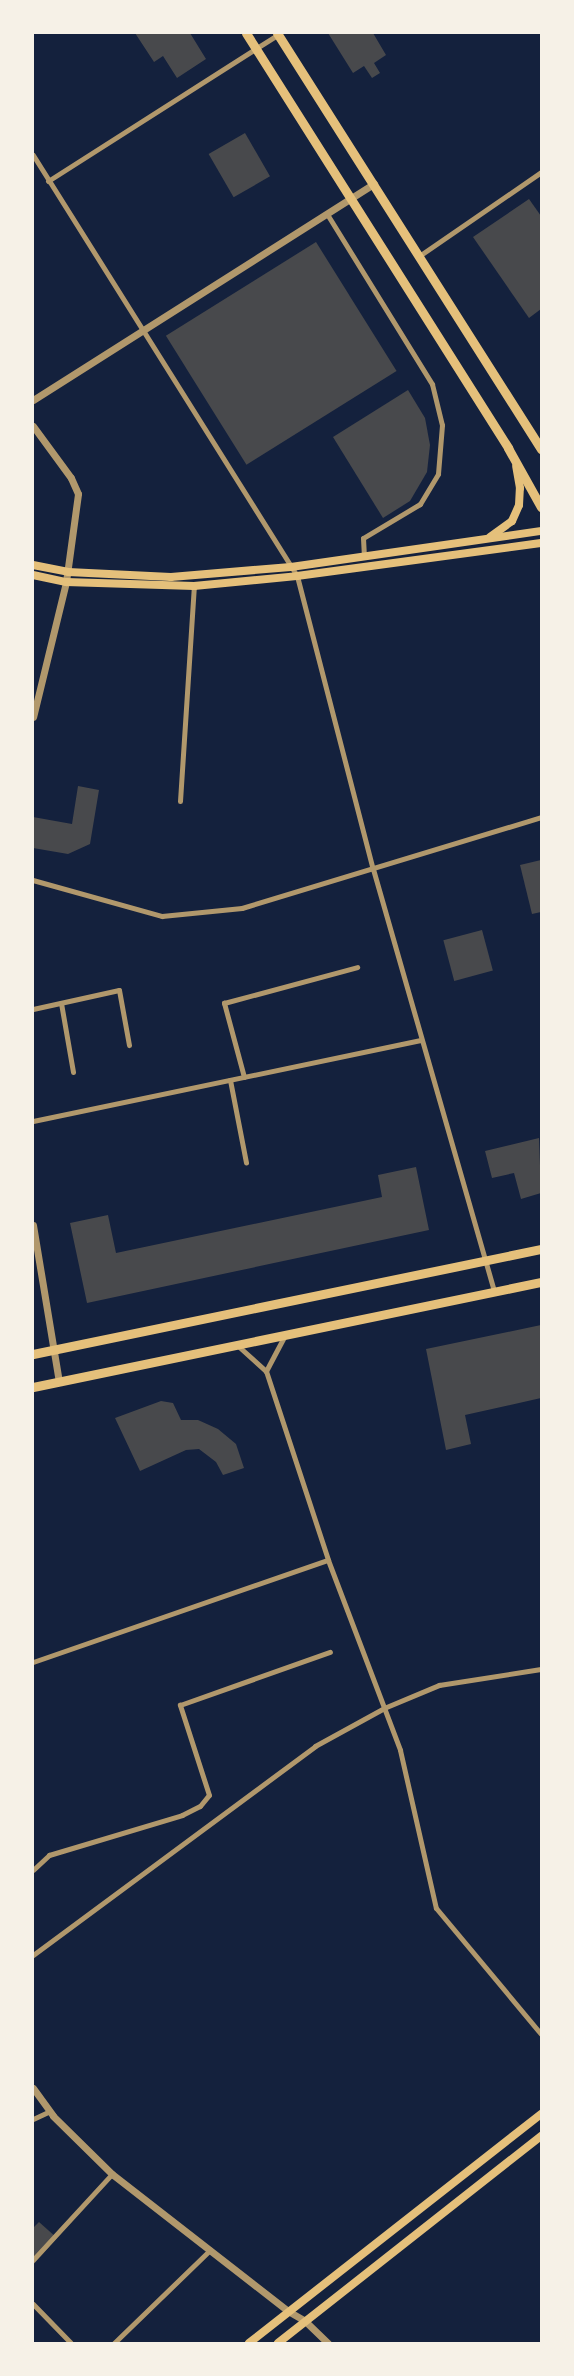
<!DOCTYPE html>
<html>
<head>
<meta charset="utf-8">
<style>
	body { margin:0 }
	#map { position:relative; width:574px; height:2376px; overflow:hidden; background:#14213d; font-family:Overpass,sans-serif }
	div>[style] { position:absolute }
	.building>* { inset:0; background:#48494c; transform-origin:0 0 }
	.pedestrian>* { height:4.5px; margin:-2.25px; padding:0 2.25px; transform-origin:2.25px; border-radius:2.25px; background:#b1986c }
	.minor>* { height:5px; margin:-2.5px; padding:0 2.5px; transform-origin:2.5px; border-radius:2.5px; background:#b1986c }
	.tertiary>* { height:7px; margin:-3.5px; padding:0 3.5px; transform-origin:3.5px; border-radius:3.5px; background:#b1986c }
	.secondary>* { height:8px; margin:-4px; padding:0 4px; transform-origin:4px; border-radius:4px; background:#e5c07b }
	.primary>* { height:9px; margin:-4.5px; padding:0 4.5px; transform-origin:4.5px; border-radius:4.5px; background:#e5c07b }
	span { translate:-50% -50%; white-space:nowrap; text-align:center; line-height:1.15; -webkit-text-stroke:4.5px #f6f1e7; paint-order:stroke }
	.frame { position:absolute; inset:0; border:34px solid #f6f1e7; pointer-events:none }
</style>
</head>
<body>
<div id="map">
	<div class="building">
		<div style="clip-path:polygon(135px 33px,190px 33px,206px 59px,177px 78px,163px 56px,154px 62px)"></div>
		<div style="clip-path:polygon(328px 33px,373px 33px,386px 55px,374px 63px,380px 73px,372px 78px,364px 66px,353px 73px)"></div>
		<div style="left:245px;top:133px;width:50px;height:42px;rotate:60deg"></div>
		<div style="clip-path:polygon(529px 199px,541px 216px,541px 309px,529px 318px,473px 237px)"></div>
		<div style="left:316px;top:242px;width:152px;height:177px;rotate:58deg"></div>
		<div style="clip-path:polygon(408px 390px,425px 418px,430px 445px,427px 472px,410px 501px,383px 518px,333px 437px)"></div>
		<div style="clip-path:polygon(78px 786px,99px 790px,90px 844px,68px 854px,33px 848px,33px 817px,72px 824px)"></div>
		<div style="clip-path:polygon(541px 860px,541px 912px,532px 914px,520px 865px)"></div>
		<div style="left:482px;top:930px;width:42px;height:40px;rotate:75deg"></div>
		<div style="clip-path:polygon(539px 1138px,541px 1193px,521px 1199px,514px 1173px,492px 1178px,485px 1151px)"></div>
		<div style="clip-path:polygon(416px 1167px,429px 1230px,87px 1303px,70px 1223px,108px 1215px,116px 1253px,382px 1197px,378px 1175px)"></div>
		<div style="clip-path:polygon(541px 1325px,541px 1398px,465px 1415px,471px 1444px,446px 1450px,426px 1349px)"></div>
		<div style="clip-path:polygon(161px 1401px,173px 1403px,181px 1420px,198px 1420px,218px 1429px,236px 1444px,244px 1468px,223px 1475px,216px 1462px,199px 1449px,186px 1450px,140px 1471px,115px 1418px)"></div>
		<div style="clip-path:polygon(39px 2222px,57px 2238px,33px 2265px,33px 2228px)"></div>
	</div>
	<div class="pedestrian">
		<div style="left:33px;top:880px;width:134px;rotate:15.6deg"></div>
		<div style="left:162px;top:916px;width:80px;rotate:-5.7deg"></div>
		<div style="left:242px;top:908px;width:313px;rotate:-16.9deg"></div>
		<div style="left:33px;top:2260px;width:117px;rotate:-47.4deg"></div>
	</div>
	<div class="minor">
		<div style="left:33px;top:155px;width:497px;rotate:57.9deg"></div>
		<div style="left:297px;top:576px;width:303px;rotate:75.5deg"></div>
		<div style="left:373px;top:869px;width:440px;rotate:74deg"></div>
		<div style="left:48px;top:181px;width:274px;rotate:-32.5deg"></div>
		<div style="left:327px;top:214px;width:200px;rotate:58.3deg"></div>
		<div style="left:432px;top:384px;width:42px;rotate:76.3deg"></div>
		<div style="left:442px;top:425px;width:49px;rotate:94.7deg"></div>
		<div style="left:438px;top:474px;width:35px;rotate:121deg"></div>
		<div style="left:420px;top:504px;width:66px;rotate:149.2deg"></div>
		<div style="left:363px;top:538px;width:19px;rotate:87deg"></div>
		<div style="left:419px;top:256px;width:148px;rotate:-34.5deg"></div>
		<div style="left:180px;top:801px;width:215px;rotate:-86.3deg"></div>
		<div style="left:61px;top:1003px;width:70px;rotate:80.1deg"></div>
		<div style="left:33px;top:1009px;width:88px;rotate:-12.5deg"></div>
		<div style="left:119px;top:990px;width:56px;rotate:79.7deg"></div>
		<div style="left:244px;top:1077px;width:77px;rotate:-105.1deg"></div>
		<div style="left:224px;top:1003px;width:138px;rotate:-15.1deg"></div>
		<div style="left:230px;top:1080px;width:84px;rotate:79deg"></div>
		<div style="left:33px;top:1121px;width:396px;rotate:-11.8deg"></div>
		<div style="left:285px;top:1335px;width:41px;rotate:117.8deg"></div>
		<div style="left:266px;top:1371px;width:199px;rotate:71.8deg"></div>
		<div style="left:328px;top:1560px;width:203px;rotate:69.2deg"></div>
		<div style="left:400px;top:1750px;width:162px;rotate:77.2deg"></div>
		<div style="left:436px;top:1908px;width:164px;rotate:50.2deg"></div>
		<div style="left:237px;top:1345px;width:39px;rotate:42deg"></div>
		<div style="left:33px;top:1662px;width:312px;rotate:-19.1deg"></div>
		<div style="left:33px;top:1870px;width:22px;rotate:-43deg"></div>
		<div style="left:49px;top:1855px;width:139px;rotate:-16.7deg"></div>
		<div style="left:182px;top:1815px;width:20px;rotate:-27deg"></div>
		<div style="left:200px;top:1806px;width:14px;rotate:-51deg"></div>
		<div style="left:209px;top:1795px;width:95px;rotate:-107.9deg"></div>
		<div style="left:180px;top:1705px;width:159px;rotate:-19.5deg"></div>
		<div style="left:33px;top:1955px;width:351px;rotate:-36.5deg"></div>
		<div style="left:315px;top:1746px;width:79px;rotate:-28.8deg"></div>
		<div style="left:384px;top:1708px;width:60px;rotate:-22.7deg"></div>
		<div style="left:439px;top:1685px;width:103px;rotate:-8.9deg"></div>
		<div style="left:33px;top:2119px;width:19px;rotate:-25deg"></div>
		<div style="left:33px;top:2304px;width:54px;rotate:45.7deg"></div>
		<div style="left:114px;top:2343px;width:134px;rotate:-44.1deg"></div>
	</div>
	<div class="tertiary">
		<div style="left:33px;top:400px;width:404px;rotate:-32.4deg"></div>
		<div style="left:33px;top:426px;width:64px;rotate:53.8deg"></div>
		<div style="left:71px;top:478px;width:17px;rotate:66deg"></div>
		<div style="left:78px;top:494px;width:89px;rotate:97.8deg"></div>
		<div style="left:66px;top:582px;width:139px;rotate:103.7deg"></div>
		<div style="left:33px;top:1225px;width:159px;rotate:80.6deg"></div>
		<div style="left:33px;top:2088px;width:34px;rotate:54deg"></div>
		<div style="left:53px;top:2116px;width:83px;rotate:44.5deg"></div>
		<div style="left:112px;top:2174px;width:223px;rotate:37.9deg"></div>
		<div style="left:288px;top:2311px;width:20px;rotate:30deg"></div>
		<div style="left:305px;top:2321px;width:32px;rotate:44deg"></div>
	</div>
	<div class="secondary">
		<div style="left:490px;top:537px;width:27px;rotate:-36deg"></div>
		<div style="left:512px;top:521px;width:17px;rotate:-66deg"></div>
		<div style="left:519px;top:505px;width:17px;rotate:-87deg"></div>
		<div style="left:520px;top:488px;width:22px;rotate:-100deg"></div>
		<div style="left:33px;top:565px;width:36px;rotate:11deg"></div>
		<div style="left:68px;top:572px;width:103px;rotate:2.8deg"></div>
		<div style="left:171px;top:577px;width:120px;rotate:-4.8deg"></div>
		<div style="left:291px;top:567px;width:253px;rotate:-8.2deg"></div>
		<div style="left:33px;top:575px;width:34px;rotate:12deg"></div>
		<div style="left:66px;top:582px;width:128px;rotate:1.8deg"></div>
		<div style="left:194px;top:586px;width:103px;rotate:-5.5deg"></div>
		<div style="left:297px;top:576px;width:246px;rotate:-7.7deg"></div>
		<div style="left:249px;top:2343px;width:371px;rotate:-38.1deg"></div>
		<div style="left:278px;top:2343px;width:335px;rotate:-38.2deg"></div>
	</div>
	<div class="primary">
		<div style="left:246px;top:33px;width:491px;rotate:57.7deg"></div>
		<div style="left:508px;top:448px;width:68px;rotate:60.8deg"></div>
		<div style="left:277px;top:33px;width:493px;rotate:57.6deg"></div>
		<div style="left:33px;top:1354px;width:519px;rotate:-11.68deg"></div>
		<div style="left:33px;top:1387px;width:519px;rotate:-11.68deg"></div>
	</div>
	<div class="frame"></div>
</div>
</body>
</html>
